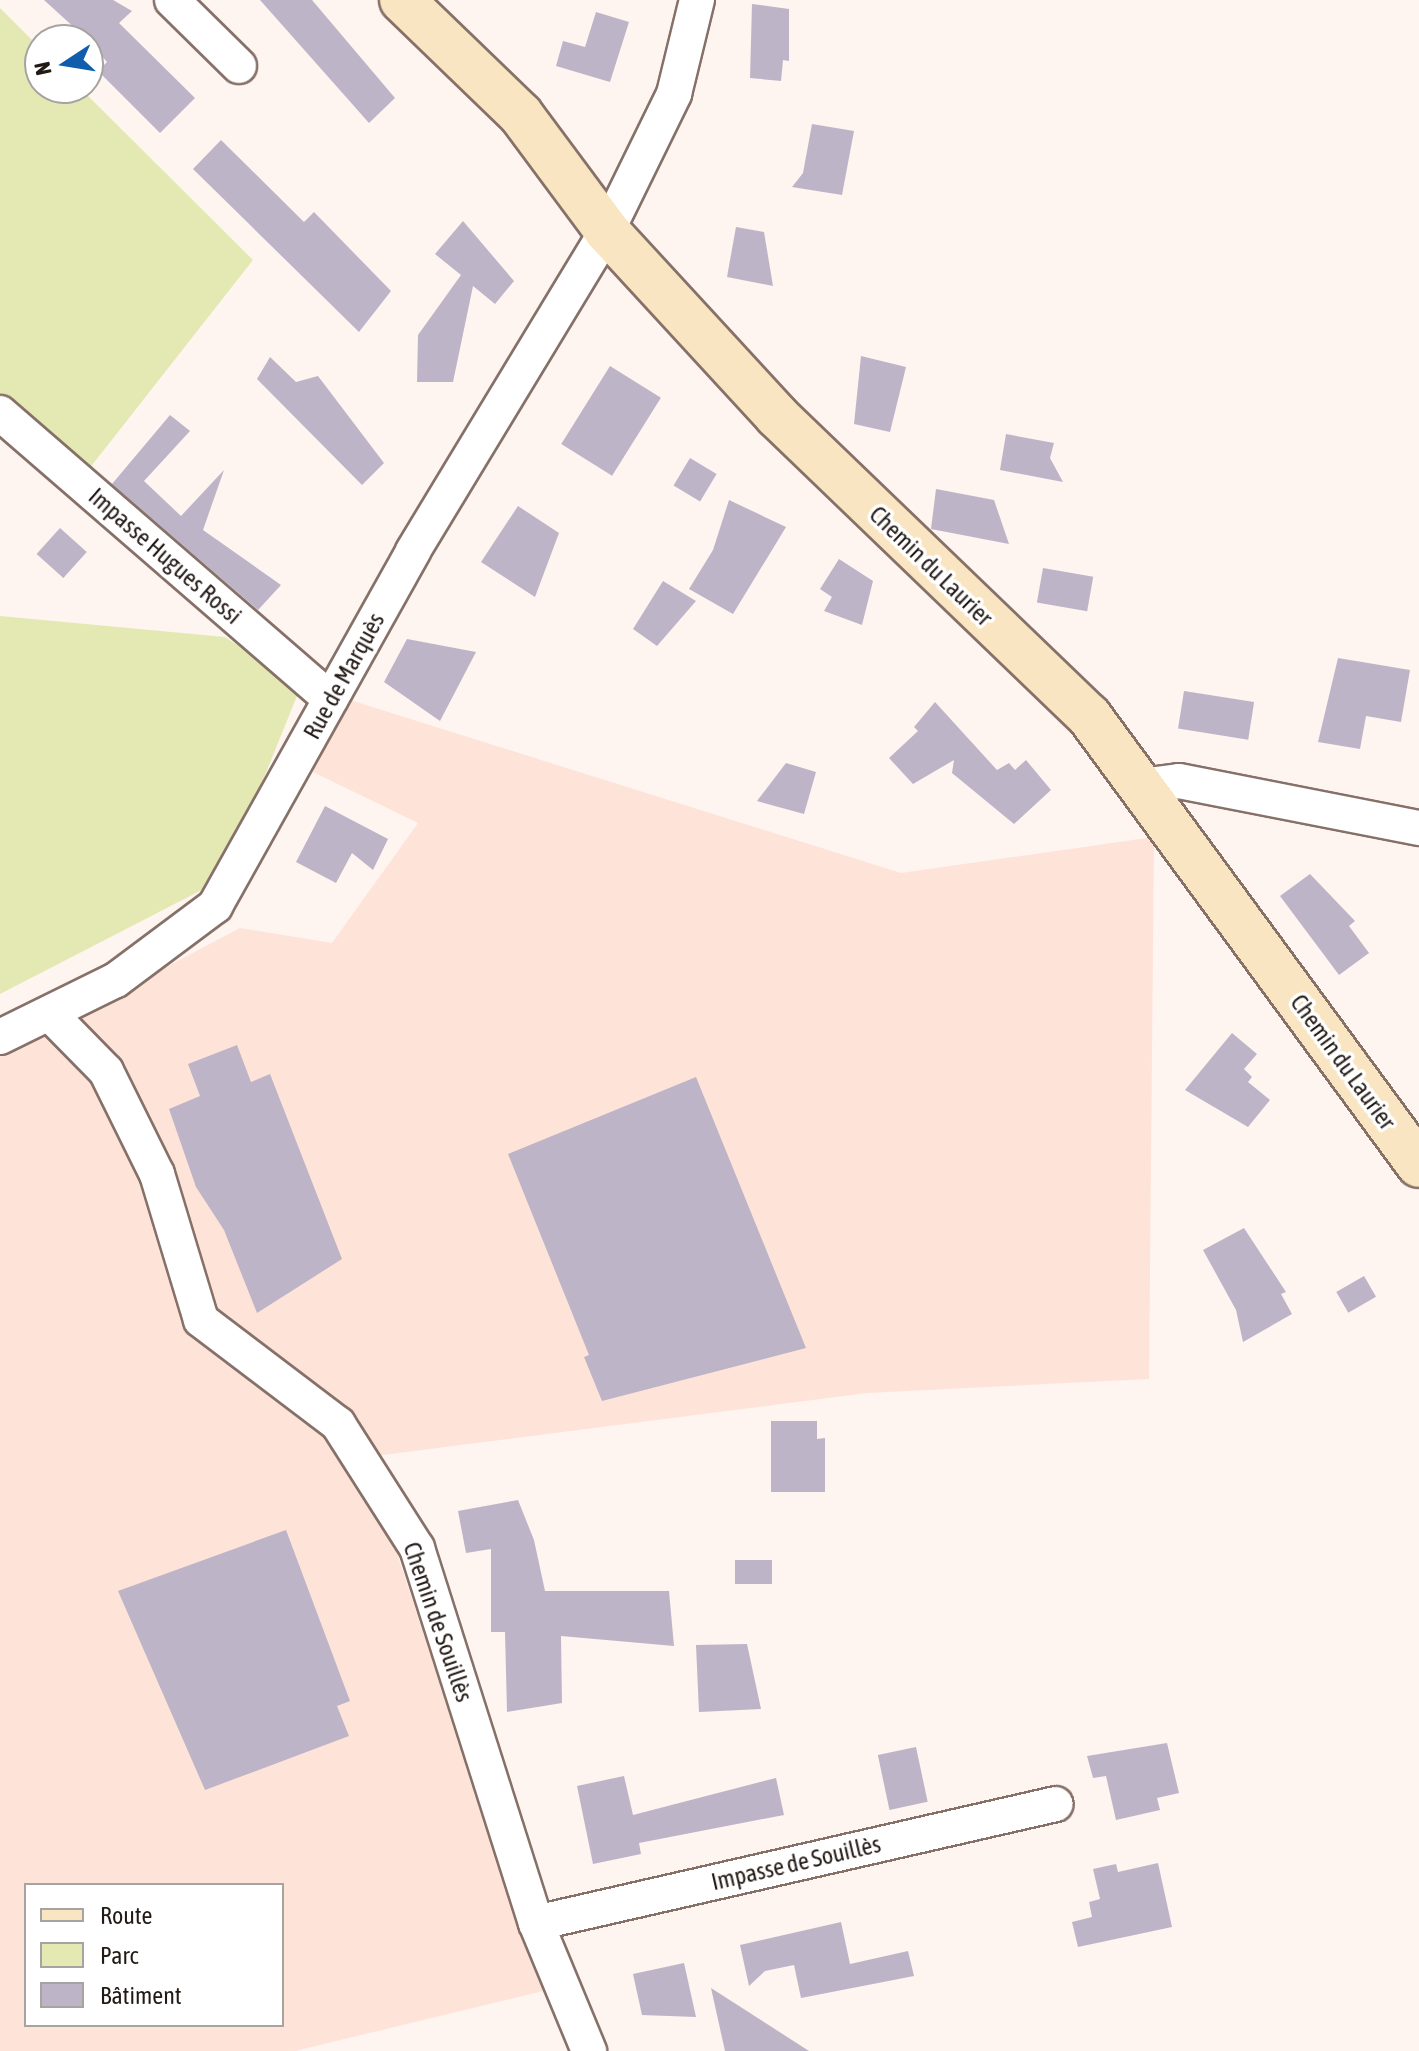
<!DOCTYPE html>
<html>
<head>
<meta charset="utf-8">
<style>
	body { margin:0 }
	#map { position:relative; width:1419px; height:2051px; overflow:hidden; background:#fef4f0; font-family:"Asap Condensed",sans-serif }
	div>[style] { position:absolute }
	.built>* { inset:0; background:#fee3d9 }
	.green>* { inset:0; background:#e4e9b3 }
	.building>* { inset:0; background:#beb4c8; transform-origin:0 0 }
	.roads { filter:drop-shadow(2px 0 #867169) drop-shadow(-2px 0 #867169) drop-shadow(0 2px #867169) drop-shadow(0 -2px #867169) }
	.street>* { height:34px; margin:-17px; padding:0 17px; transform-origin:17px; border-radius:17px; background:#fff }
	.secondary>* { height:44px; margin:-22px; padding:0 22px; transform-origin:22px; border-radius:22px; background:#f9e5c1 }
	span { translate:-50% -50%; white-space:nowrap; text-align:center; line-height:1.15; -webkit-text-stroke:7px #fff; paint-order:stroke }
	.street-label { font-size:24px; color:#211915 }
	.legend { position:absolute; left:24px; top:1883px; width:260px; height:144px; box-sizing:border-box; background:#fff; border:2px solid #a6a3a1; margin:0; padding:10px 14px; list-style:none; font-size:24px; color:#211915 }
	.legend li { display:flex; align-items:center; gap:16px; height:40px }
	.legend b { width:40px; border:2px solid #a6a3a1 }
	.north { position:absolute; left:24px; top:24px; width:80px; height:80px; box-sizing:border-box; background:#fff; border:2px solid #a6a3a1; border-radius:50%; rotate:258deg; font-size:22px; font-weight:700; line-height:32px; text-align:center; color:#211915 }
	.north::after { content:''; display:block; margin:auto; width:28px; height:36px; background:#0f5dac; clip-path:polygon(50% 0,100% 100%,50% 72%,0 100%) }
</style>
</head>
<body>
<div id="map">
	<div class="built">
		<div style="clip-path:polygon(evenodd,350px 700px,901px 873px,1154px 837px,1149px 1379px,867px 1393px,359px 1458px,370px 1473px,543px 1991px,295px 2051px,0 2051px,0 1055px,240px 928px,332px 943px,418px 823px,313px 772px,350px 700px,26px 1885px,282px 1885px,282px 2025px,26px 2025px,26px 1885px)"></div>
	</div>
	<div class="green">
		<div style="clip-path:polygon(0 8px,40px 48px,40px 88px,80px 88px,253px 260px,85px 474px,0 398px)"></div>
		<div style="clip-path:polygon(0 616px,225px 637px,301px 686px,223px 879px,0 994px)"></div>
	</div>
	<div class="building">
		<div style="clip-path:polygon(44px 0,113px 0,132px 11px,119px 23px,195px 98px,160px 133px,98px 71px,107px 62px,88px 40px)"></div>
		<div style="clip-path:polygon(260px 0,312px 0,395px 98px,369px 123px)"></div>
		<div style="clip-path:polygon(752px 4px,789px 9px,789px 61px,783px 60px,781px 81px,750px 78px)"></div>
		<div style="clip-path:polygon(596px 12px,629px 22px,610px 82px,556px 66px,563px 41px,585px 47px)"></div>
		<div style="clip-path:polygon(812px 124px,854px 131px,842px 195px,792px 187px,803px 173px)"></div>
		<div style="clip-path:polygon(221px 140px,304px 222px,314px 212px,391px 291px,359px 332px,193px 169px)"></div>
		<div style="clip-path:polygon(463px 221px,514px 281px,495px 304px,473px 286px,453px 382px,417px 382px,418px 335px,461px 275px,435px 254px)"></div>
		<div style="clip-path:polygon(736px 227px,764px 232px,773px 286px,727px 277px)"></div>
		<div style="clip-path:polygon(861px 356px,906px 367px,890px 432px,854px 424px)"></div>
		<div style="clip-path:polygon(270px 357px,296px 382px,318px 376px,384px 463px,362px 485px,257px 379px)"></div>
		<div style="left:610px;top:366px;width:60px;height:92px;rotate:32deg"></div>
		<div style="clip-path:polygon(170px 415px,190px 431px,144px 481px,181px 516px,224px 470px,203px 530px,281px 585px,258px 610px,112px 484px)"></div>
		<div style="clip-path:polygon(1006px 434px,1054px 443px,1050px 458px,1063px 482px,1000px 470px)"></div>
		<div style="left:690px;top:458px;width:31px;height:32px;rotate:31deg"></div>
		<div style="clip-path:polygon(936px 489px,994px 500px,1009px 544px,931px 529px)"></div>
		<div style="clip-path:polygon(729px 500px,786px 527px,733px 614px,689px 589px,713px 550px)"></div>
		<div style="clip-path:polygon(518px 506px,559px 533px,535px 597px,481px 562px)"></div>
		<div style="left:60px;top:528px;width:36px;height:35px;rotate:42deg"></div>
		<div style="clip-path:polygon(839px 559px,873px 581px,862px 625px,824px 611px,832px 597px,820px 589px)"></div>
		<div style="left:1043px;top:568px;width:51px;height:35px;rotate:10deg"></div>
		<div style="clip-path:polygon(663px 581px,696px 601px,657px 646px,633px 629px)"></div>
		<div style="clip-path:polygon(407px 639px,476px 652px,440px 721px,384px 682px)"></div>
		<div style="clip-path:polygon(1338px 658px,1410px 670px,1401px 722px,1366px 716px,1360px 749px,1318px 742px)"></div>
		<div style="left:1184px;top:691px;width:71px;height:38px;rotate:9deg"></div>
		<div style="clip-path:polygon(935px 702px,997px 770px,1009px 763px,1015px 770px,1026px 760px,1051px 790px,1014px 824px,952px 773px,954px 760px,913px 784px,889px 758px,918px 731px,914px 727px)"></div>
		<div style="clip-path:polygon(786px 763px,816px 772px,804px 814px,757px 801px)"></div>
		<div style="clip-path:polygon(325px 806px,388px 839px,373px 870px,352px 853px,336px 883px,296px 862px)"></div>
		<div style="clip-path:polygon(1310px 874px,1355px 921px,1349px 926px,1369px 953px,1339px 975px,1280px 896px)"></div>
		<div style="clip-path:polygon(1232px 1033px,1257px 1054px,1244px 1069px,1252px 1077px,1248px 1082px,1270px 1100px,1248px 1127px,1185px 1090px)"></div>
		<div style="clip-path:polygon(237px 1045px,251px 1082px,270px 1074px,342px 1259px,257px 1313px,224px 1230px,196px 1187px,169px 1109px,200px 1096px,188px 1064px)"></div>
		<div style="clip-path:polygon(696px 1077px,806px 1348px,602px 1401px,584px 1357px,589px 1355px,508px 1154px)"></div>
		<div style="clip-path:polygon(1244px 1228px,1286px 1292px,1281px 1294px,1292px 1314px,1243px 1342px,1236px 1310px,1203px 1250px)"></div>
		<div style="left:1364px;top:1276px;width:24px;height:32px;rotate:60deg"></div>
		<div style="clip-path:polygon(771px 1421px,817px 1421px,817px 1439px,825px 1438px,825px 1492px,771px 1492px)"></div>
		<div style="clip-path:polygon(518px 1500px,534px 1540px,545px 1591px,669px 1591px,674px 1646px,561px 1636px,562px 1703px,507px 1712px,505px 1632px,491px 1632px,491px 1549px,466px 1553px,458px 1511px)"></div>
		<div style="clip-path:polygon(286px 1530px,350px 1701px,337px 1706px,349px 1736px,205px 1790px,118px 1591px)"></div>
		<div style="left:735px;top:1560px;width:37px;height:24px"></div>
		<div style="clip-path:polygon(747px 1644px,761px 1709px,699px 1712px,696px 1645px)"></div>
		<div style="clip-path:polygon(1167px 1743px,1179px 1793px,1157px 1798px,1160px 1810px,1116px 1820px,1106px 1776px,1093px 1778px,1087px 1756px)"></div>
		<div style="left:916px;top:1747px;width:56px;height:39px;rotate:78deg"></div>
		<div style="clip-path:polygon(624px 1776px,633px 1815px,776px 1778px,784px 1815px,639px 1843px,641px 1854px,593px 1864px,577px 1786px)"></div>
		<div style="clip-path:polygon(1158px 1863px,1172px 1927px,1078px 1947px,1072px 1922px,1092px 1917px,1089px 1902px,1100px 1899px,1093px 1869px,1116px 1864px,1118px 1872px)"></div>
		<div style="clip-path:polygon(841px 1922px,850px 1964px,908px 1951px,914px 1976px,801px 1998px,794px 1965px,765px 1971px,749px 1986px,740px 1945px)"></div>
		<div style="clip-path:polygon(684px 1963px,696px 2017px,642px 2015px,633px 1974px)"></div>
		<div style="clip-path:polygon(711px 1988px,809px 2051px,725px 2051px)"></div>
	</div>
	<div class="roads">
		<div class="street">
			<div style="left:172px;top:0;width:94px;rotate:44.6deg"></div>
			<div style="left:0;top:413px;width:437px;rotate:40.9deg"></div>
			<div style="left:1140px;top:786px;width:39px;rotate:-7deg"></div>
			<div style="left:1179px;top:781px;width:245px;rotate:11.1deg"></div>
			<div style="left:50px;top:1014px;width:80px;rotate:45.5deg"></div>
			<div style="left:106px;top:1071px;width:115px;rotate:63.7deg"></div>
			<div style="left:157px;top:1174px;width:152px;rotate:73.2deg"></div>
			<div style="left:201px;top:1320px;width:172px;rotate:37.2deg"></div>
			<div style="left:338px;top:1424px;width:147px;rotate:57.5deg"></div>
			<div style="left:417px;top:1548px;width:393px;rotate:72.4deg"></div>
			<div style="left:536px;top:1923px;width:139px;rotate:67.5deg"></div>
			<div style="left:0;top:1037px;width:129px;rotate:-26.2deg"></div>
			<div style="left:116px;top:980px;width:124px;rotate:-36.8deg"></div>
			<div style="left:215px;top:906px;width:406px;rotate:-60.8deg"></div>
			<div style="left:413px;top:551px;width:374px;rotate:-58.8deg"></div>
			<div style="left:607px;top:231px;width:153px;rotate:-63.9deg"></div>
			<div style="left:674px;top:94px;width:97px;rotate:-76.3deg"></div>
			<div style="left:536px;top:1923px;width:533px;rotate:-12.89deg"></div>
		</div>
		<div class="secondary">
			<div style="left:402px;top:0;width:165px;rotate:44deg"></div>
			<div style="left:521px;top:115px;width:144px;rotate:53.4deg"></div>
			<div style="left:607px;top:231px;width:251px;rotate:47.4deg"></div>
			<div style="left:777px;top:416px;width:433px;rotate:43.9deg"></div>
			<div style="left:1089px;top:716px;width:557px;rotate:53.69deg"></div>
		</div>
	</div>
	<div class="street-label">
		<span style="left:165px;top:556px;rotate:41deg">Impasse Hugues Rossi</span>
		<span style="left:931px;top:566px;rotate:44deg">Chemin du Laurier</span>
		<span style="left:344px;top:676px;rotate:-61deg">Rue de Marquès</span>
		<span style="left:1343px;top:1062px;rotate:54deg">Chemin du Laurier</span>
		<span style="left:438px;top:1622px;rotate:71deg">Chemin de Souillès</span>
		<span style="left:796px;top:1863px;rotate:-13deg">Impasse de Souillès</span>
	</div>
	<ul class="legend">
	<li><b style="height:10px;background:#f9e5c1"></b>Route</li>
	<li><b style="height:22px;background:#e4e9b3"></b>Parc</li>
	<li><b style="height:22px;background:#beb4c8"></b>Bâtiment</li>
	</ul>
	<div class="north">N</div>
</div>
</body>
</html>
